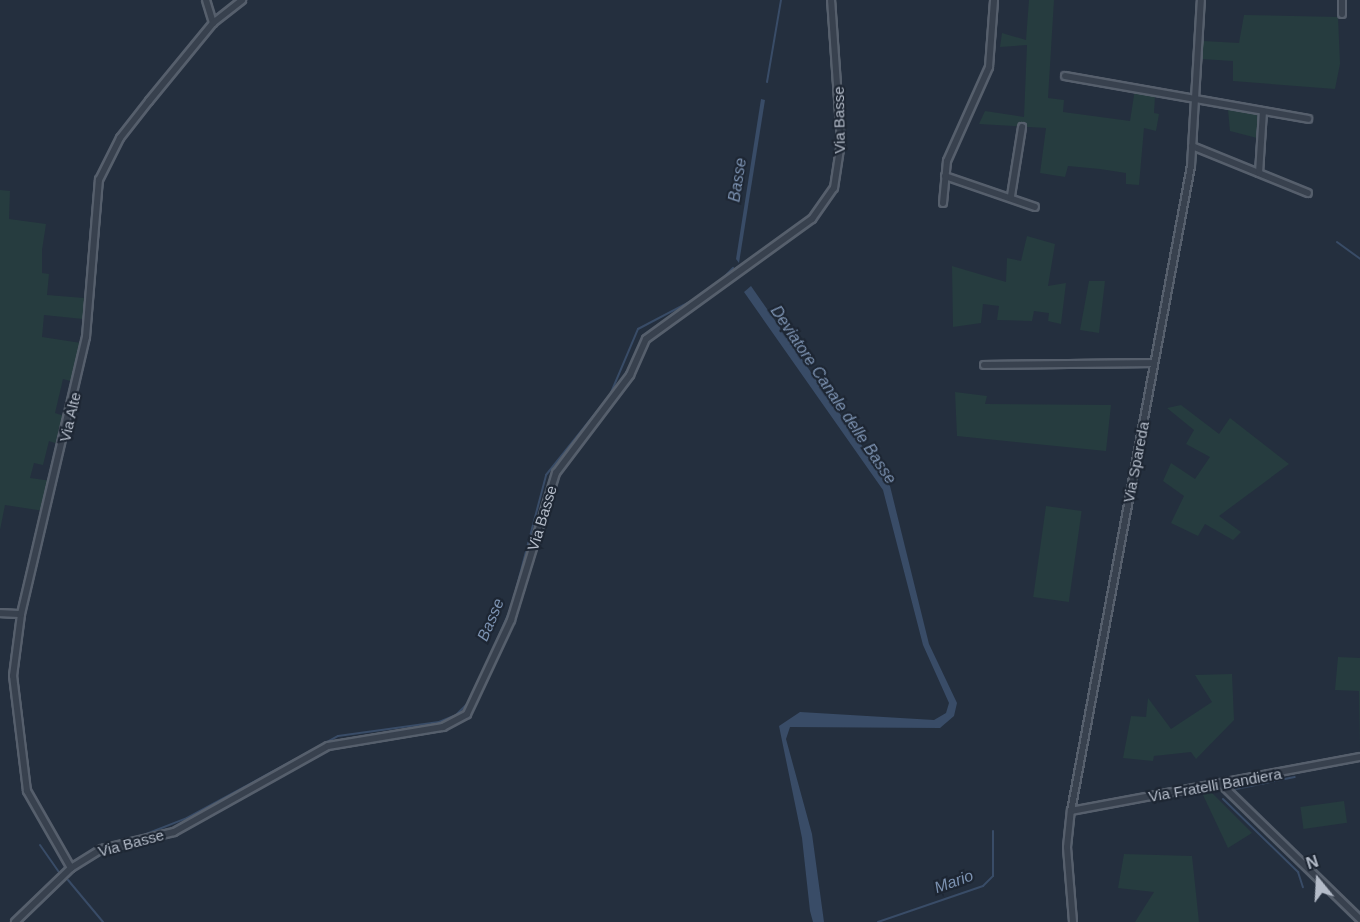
<!DOCTYPE html>
<html>
<head>
<meta charset="utf-8">
<style>
	body { margin:0 }
	#map { position:relative; width:1360px; height:922px; overflow:hidden; background:#242f3e; font-family:Helvetica,sans-serif }
	div>[style] { position:absolute }
	.green>* { inset:0; background:#263c3f; transform-origin:0 0 }
	.water>* { inset:0; background:#394c67 }
	.stream>* { height:2px; margin:-1px; padding:0 1px; transform-origin:1px; border-radius:1px; background:#394c67 }
	.roads { filter:drop-shadow(2px 0 #565f6c) drop-shadow(-2px 0 #565f6c) drop-shadow(0 2px #565f6c) drop-shadow(0 -2px #565f6c) }
	.street>* { height:6px; margin:-3px; padding:0 3px; transform-origin:3px; border-radius:3px; background:#38414e }
	span { translate:-50% -50%; white-space:nowrap; text-align:center; line-height:1.15; -webkit-text-stroke:4.5px #1d2633; paint-order:stroke }
	.street-label { font-size:15px; color:#b4bcc9 }
	.water-label { font-size:16px; color:#7c92b1; font-style:italic }
	.north { position:absolute; left:1288px; top:850px; width:60px; height:60px; -webkit-text-stroke:4px #1d2633; paint-order:stroke; rotate:342deg; font-size:16px; font-weight:700; line-height:24px; text-align:center; color:#b4bcc9 }
	.north::after { content:''; display:block; margin:auto; width:21px; height:27px; background:#b4bcc9; clip-path:polygon(50% 0,100% 100%,50% 72%,0 100%) }
</style>
</head>
<body>
<div id="map">
	<div class="green">
		<div style="clip-path:polygon(1029px 0,1054px 0,1048px 98px,1064px 100px,1063px 112px,1130px 121px,1135px 89px,1155px 96px,1154px 113px,1159px 114px,1156px 131px,1144px 128px,1139px 185px,1126px 184px,1126px 173px,1100px 169px,1068px 166px,1065px 177px,1040px 173px,1046px 128px,979px 124px,985px 111px,1024px 117px,1027px 45px,1000px 47px,1002px 33px,1026px 40px)"></div>
		<div style="clip-path:polygon(1244px 15px,1338px 17px,1340px 64px,1335px 89px,1233px 81px,1233px 61px,1201px 59px,1203px 41px,1239px 43px)"></div>
		<div style="clip-path:polygon(1228px 110px,1258px 114px,1257px 138px,1230px 131px)"></div>
		<div style="clip-path:polygon(0 190px,10px 191px,9px 219px,46px 224px,42px 250px,42px 273px,49px 274px,47px 295px,84px 298px,83px 319px,44px 315px,42px 337px,81px 343px,74px 382px,63px 379px,55px 413px,67px 417px,61px 445px,49px 441px,43px 465px,34px 463px,30px 478px,52px 481px,44px 511px,5px 505px,0 530px)"></div>
		<div style="clip-path:polygon(1027px 236px,1055px 244px,1048px 286px,1066px 283px,1061px 324px,1048px 321px,1049px 313px,1034px 311px,1032px 321px,997px 320px,999px 306px,983px 304px,981px 323px,953px 327px,952px 266px,1006px 282px,1007px 258px,1021px 261px)"></div>
		<div style="clip-path:polygon(1089px 281px,1105px 281px,1099px 333px,1080px 330px)"></div>
		<div style="clip-path:polygon(955px 392px,987px 396px,985px 404px,1111px 405px,1106px 451px,957px 436px)"></div>
		<div style="clip-path:polygon(1181px 405px,1219px 434px,1230px 418px,1289px 464px,1219px 516px,1241px 532px,1233px 540px,1205px 524px,1198px 536px,1171px 523px,1184px 496px,1163px 481px,1171px 463px,1195px 479px,1210px 457px,1186px 444px,1194px 430px,1167px 408px)"></div>
		<div style="left:1046px;top:506px;width:36px;height:92px;rotate:8deg"></div>
		<div style="clip-path:polygon(1338px 657px,1360px 658px,1360px 750px,1359px 691px,1335px 690px)"></div>
		<div style="clip-path:polygon(1232px 674px,1234px 720px,1196px 759px,1191px 752px,1154px 756px,1153px 761px,1123px 758px,1131px 716px,1146px 717px,1148px 698px,1171px 729px,1212px 702px,1195px 675px)"></div>
		<div style="clip-path:polygon(1212px 793px,1252px 833px,1228px 848px,1203px 795px)"></div>
		<div style="left:1344px;top:801px;width:22px;height:44px;rotate:82deg"></div>
		<div style="clip-path:polygon(1124px 854px,1192px 856px,1199px 922px,1135px 922px,1154px 892px,1118px 888px)"></div>
	</div>
	<div class="water">
		<div style="clip-path:polygon(761px 99px,765px 100px,739px 263px,736px 259px)"></div>
		<div style="clip-path:polygon(751px 286px,890px 486px,929px 644px,957px 703px,954px 716px,940px 728px,790px 727px,786px 739px,812px 834px,824px 922px,813px 922px,810px 911px,802px 838px,779px 726px,800px 712px,934px 720px,946px 713px,949px 703px,923px 645px,883px 490px,744px 292px)"></div>
	</div>
	<div class="stream">
		<div style="left:767px;top:82px;width:83px;rotate:-80.3deg"></div>
		<div style="left:1337px;top:242px;width:29px;rotate:36deg"></div>
		<div style="left:714px;top:287px;width:27px;rotate:-45deg"></div>
		<div style="left:483px;top:674px;width:75px;rotate:-67.2deg"></div>
		<div style="left:512px;top:605px;width:134px;rotate:-75.3deg"></div>
		<div style="left:546px;top:475px;width:102px;rotate:-51.3deg"></div>
		<div style="left:610px;top:395px;width:72px;rotate:-67deg"></div>
		<div style="left:638px;top:329px;width:69px;rotate:-27.7deg"></div>
		<div style="left:1231px;top:790px;width:65px;rotate:-11.5deg"></div>
		<div style="left:1223px;top:799px;width:105px;rotate:44.2deg"></div>
		<div style="left:1298px;top:872px;width:16px;rotate:72deg"></div>
		<div style="left:141px;top:836px;width:49px;rotate:-21.4deg"></div>
		<div style="left:187px;top:818px;width:172px;rotate:-28.5deg"></div>
		<div style="left:338px;top:736px;width:102px;rotate:-7.9deg"></div>
		<div style="left:439px;top:722px;width:18px;rotate:-22deg"></div>
		<div style="left:456px;top:715px;width:20px;rotate:-45deg"></div>
		<div style="left:40px;top:845px;width:32px;rotate:55deg"></div>
		<div style="left:68px;top:880px;width:55px;rotate:50.2deg"></div>
		<div style="left:878px;top:922px;width:111px;rotate:-18.9deg"></div>
		<div style="left:983px;top:886px;width:14px;rotate:-45deg"></div>
		<div style="left:993px;top:876px;width:45px;rotate:-90deg"></div>
	</div>
	<div class="roads">
		<div class="street">
			<div style="left:206px;top:0;width:24px;rotate:73deg"></div>
			<div style="left:1342px;top:0;width:14px;rotate:90deg"></div>
			<div style="left:1065px;top:76px;width:247px;rotate:10deg"></div>
			<div style="left:1192px;top:146px;width:125px;rotate:22.1deg"></div>
			<div style="left:1259px;top:173px;width:62px;rotate:-86.3deg"></div>
			<div style="left:945px;top:176px;width:95px;rotate:19deg"></div>
			<div style="left:1011px;top:196px;width:70px;rotate:-80.9deg"></div>
			<div style="left:943px;top:203px;width:42px;rotate:-84.6deg"></div>
			<div style="left:947px;top:161px;width:103px;rotate:-65.9deg"></div>
			<div style="left:989px;top:67px;width:67px;rotate:-85.7deg"></div>
			<div style="left:984px;top:365px;width:169px;rotate:-0.7deg"></div>
			<div style="left:0;top:613px;width:21px;rotate:3deg"></div>
			<div style="left:1221px;top:784px;width:194px;rotate:44.2deg"></div>
			<div style="left:1071px;top:811px;width:294px;rotate:-10.6deg"></div>
			<div style="left:71px;top:868px;width:89px;rotate:-119.7deg"></div>
			<div style="left:27px;top:791px;width:116px;rotate:-96.9deg"></div>
			<div style="left:13px;top:676px;width:63px;rotate:-82.6deg"></div>
			<div style="left:21px;top:614px;width:285px;rotate:-76.8deg"></div>
			<div style="left:86px;top:337px;width:158px;rotate:-85.3deg"></div>
			<div style="left:99px;top:180px;width:47px;rotate:-63.4deg"></div>
			<div style="left:120px;top:138px;width:47px;rotate:-51.9deg"></div>
			<div style="left:149px;top:101px;width:101px;rotate:-50.6deg"></div>
			<div style="left:213px;top:23px;width:37px;rotate:-38deg"></div>
			<div style="left:15px;top:922px;width:78px;rotate:-44deg"></div>
			<div style="left:71px;top:868px;width:36px;rotate:-32deg"></div>
			<div style="left:102px;top:849px;width:74px;rotate:-13.3deg"></div>
			<div style="left:174px;top:832px;width:176px;rotate:-29.2deg"></div>
			<div style="left:328px;top:746px;width:117px;rotate:-9.4deg"></div>
			<div style="left:443px;top:727px;width:27px;rotate:-28deg"></div>
			<div style="left:467px;top:714px;width:104px;rotate:-64.9deg"></div>
			<div style="left:511px;top:620px;width:154px;rotate:-73deg"></div>
			<div style="left:556px;top:473px;width:123px;rotate:-52.9deg"></div>
			<div style="left:630px;top:375px;width:39px;rotate:-66deg"></div>
			<div style="left:646px;top:339px;width:205px;rotate:-35.9deg"></div>
			<div style="left:812px;top:219px;width:38px;rotate:-55deg"></div>
			<div style="left:834px;top:188px;width:47px;rotate:-81.3deg"></div>
			<div style="left:841px;top:142px;width:142px;rotate:-94deg"></div>
			<div style="left:1073px;top:922px;width:75px;rotate:-94.6deg"></div>
			<div style="left:1067px;top:847px;width:36px;rotate:-84deg"></div>
			<div style="left:1071px;top:811px;width:656px;rotate:-79.46deg"></div>
			<div style="left:1191px;top:166px;width:166px;rotate:-86.6deg"></div>
		</div>
	</div>
	<div class="street-label">
		<span style="left:839px;top:120px;rotate:-91deg">Via Basse</span>
		<span style="left:70px;top:417px;rotate:-77deg">Via Alte</span>
		<span style="left:1136px;top:462px;rotate:-79deg">Via Spareda</span>
		<span style="left:542px;top:518px;rotate:-73deg">Via Basse</span>
		<span style="left:1215px;top:785px;rotate:-10deg">Via Fratelli Bandiera</span>
		<span style="left:131px;top:843px;rotate:-15deg">Via Basse</span>
	</div>
	<div class="water-label">
		<span style="left:738px;top:180px;rotate:-81deg">Basse</span>
		<span style="left:833px;top:395px;rotate:56deg">Deviatore Canale delle Basse</span>
		<span style="left:491px;top:620px;rotate:-67deg">Basse</span>
		<span style="left:954px;top:882px;rotate:-20deg">Mario</span>
	</div>
	<div class="north">N</div>
</div>
</body>
</html>
